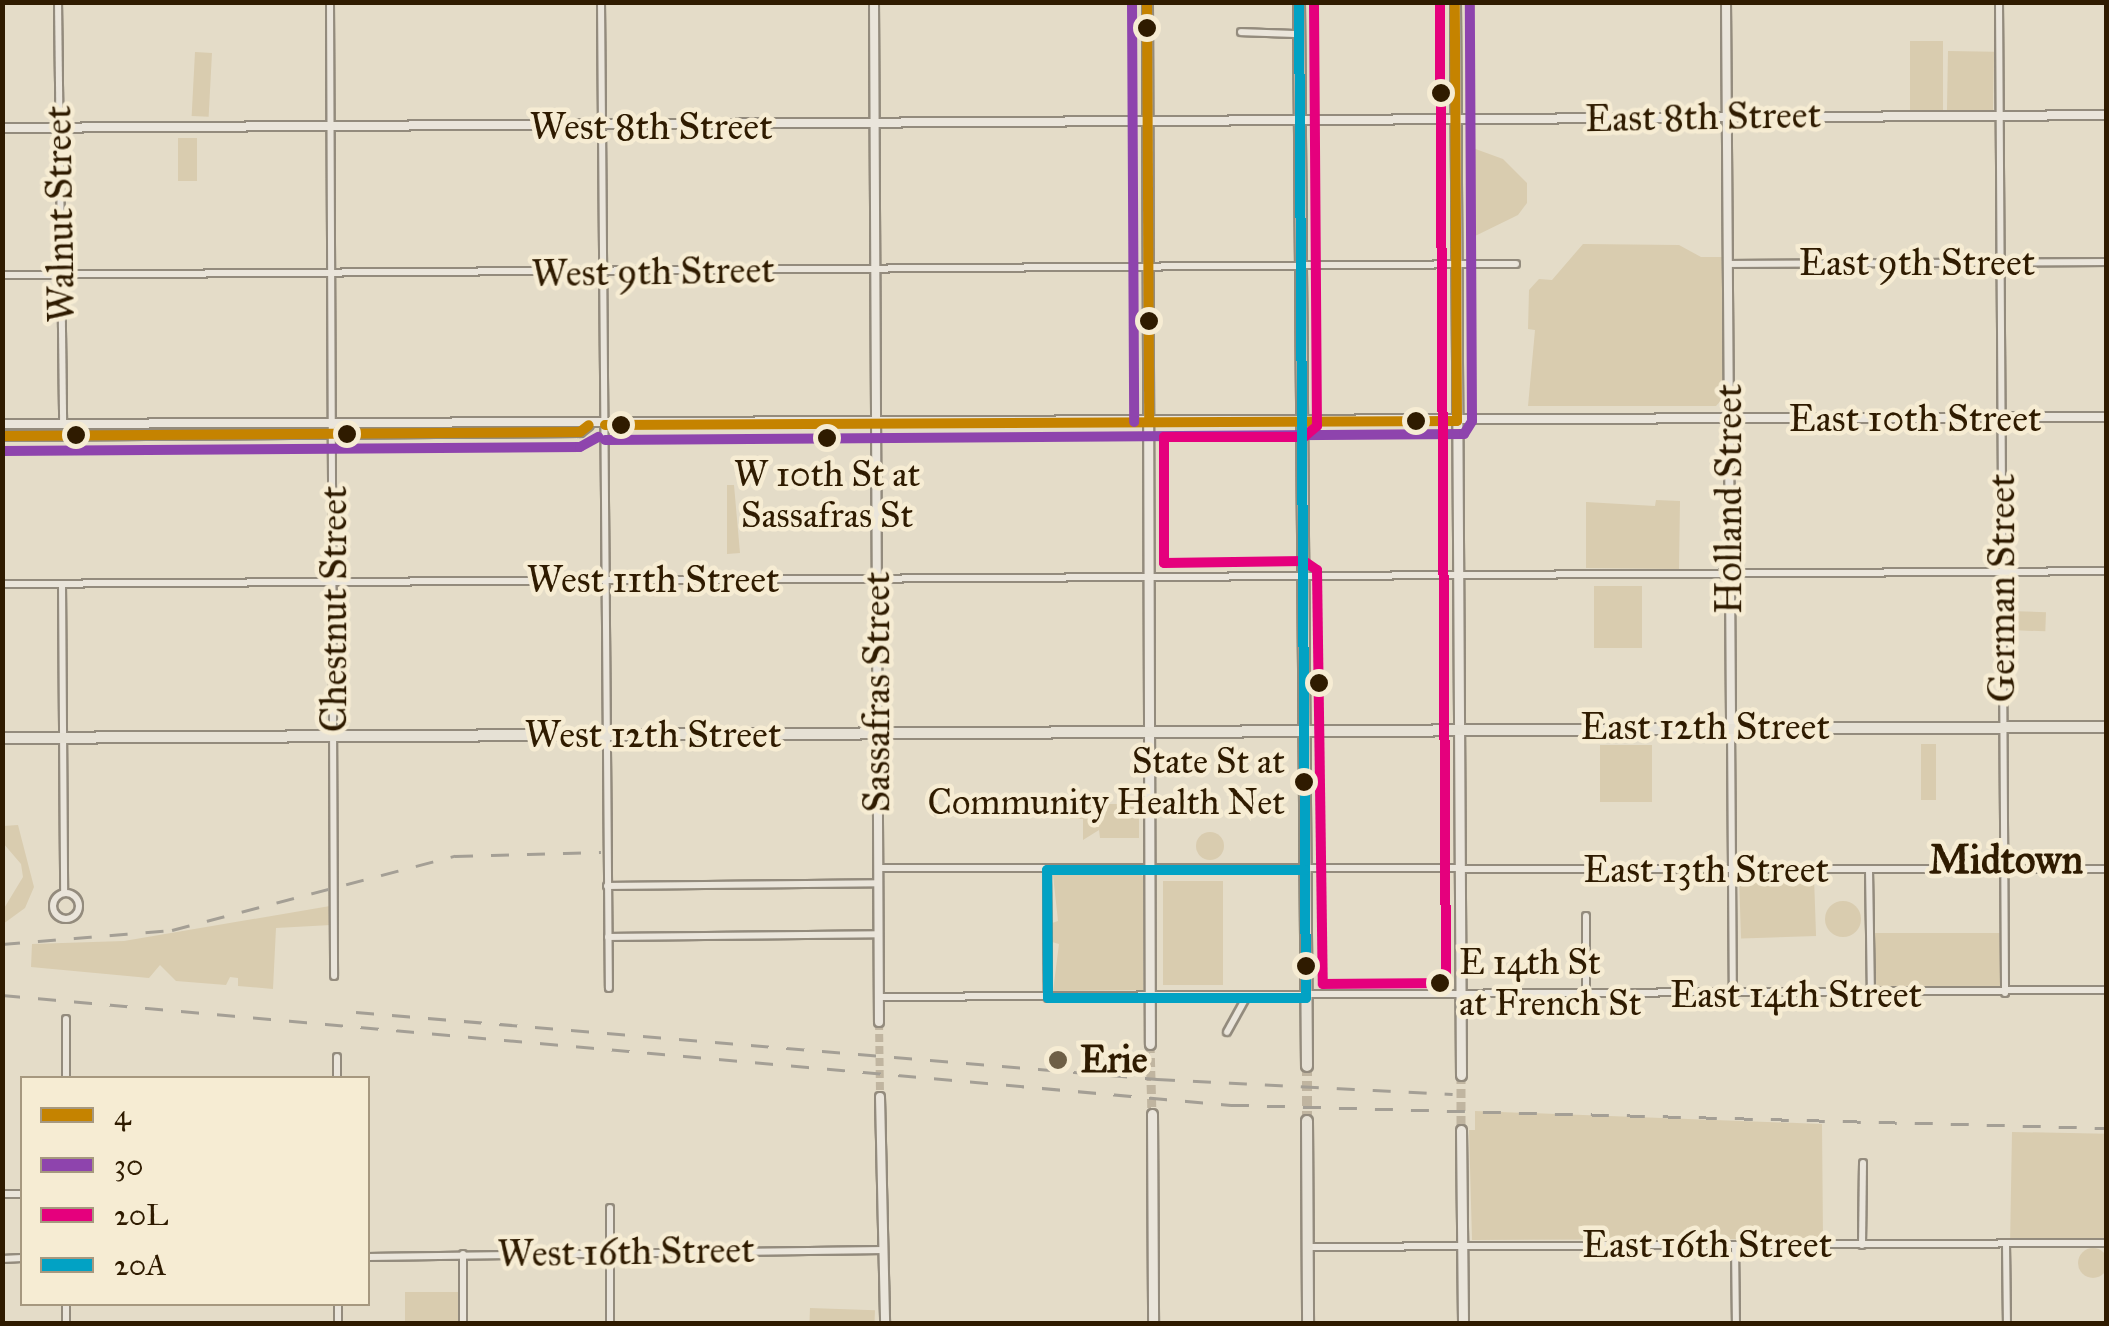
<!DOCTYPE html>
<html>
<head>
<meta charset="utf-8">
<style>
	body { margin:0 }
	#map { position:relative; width:2109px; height:1326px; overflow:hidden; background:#e4dcc8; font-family:"IM FELL Great Primer",serif }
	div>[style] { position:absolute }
	.green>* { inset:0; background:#d9ccaf; transform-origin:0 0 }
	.round { border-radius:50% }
	.tertiary-tunnel>* { height:8px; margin-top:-4px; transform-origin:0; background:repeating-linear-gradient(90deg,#c0b5a0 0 8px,transparent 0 12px) }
	.secondary-tunnel>* { height:9px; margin-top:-4.5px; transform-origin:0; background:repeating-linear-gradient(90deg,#c0b5a0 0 9px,transparent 0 13.5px) }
	.primary-tunnel>* { height:10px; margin-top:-5px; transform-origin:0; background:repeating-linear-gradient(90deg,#c0b5a0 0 10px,transparent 0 15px) }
	.roads { filter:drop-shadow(2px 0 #938b7d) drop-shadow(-2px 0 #938b7d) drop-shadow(0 2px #938b7d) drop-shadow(0 -2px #938b7d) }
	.minor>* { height:6px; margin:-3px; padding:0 3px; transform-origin:3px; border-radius:3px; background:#eae5db }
	.minor>.ring { margin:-3px; padding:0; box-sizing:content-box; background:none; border:6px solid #eae5db; border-radius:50% }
	.tertiary>* { height:8px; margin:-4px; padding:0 4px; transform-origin:4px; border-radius:4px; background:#eae5db }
	.secondary>* { height:9px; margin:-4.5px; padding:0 4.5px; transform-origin:4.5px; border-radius:4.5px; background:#eae5db }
	.primary>* { height:10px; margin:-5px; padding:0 5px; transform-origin:5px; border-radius:5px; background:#e6e1d5 }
	.rail>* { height:2.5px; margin-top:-1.25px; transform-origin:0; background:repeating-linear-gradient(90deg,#a49f95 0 18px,transparent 0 36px) }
	.bus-1>* { height:10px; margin:-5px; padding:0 5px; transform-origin:5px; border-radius:5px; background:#c58300 }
	.bus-2>* { height:10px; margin:-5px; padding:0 5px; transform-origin:5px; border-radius:5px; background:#8e44ad }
	.bus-3>* { height:10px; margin:-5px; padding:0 5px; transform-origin:5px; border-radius:5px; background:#e5007d }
	.bus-4>* { height:10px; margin:-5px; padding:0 5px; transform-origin:5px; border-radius:5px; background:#02a2c4 }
	.dots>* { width:28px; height:28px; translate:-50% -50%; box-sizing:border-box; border:5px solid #f6ecd3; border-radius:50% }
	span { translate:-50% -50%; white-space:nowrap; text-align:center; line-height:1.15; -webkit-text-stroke:9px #f6ecd3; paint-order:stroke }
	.bus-label { font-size:36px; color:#2f1b00 }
	.right { translate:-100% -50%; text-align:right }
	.left { translate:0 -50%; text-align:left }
	.street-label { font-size:38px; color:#2f1b00 }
	.poi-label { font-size:38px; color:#2f1b00; font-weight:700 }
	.neighbourhood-label { font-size:40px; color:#2f1b00; font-weight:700 }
	.frame { position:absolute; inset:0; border:5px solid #2f1b00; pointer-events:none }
	.legend { position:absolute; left:20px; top:1076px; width:350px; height:230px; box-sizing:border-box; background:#f6ecd3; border:2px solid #a6987f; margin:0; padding:12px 18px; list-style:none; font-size:30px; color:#2f1b00 }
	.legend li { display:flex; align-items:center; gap:20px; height:50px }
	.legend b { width:50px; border:2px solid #a6987f }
</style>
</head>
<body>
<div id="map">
	<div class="green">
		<div style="left:1910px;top:41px;width:33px;height:70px"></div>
		<div style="left:1948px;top:51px;width:46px;height:60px;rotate:1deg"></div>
		<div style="left:195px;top:52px;width:17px;height:64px;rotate:3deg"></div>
		<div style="left:178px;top:138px;width:19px;height:43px"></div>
		<div style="clip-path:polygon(1470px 147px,1503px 159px,1527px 183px,1527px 203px,1518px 215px,1471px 238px)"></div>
		<div style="clip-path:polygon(1583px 244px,1679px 245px,1701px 257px,1722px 257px,1724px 397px,1716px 406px,1528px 406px,1535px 330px,1528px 329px,1529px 290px,1539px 279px,1552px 280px)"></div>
		<div style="clip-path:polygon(727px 485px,734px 485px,740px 553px,727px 554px)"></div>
		<div style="clip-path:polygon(1656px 500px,1680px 501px,1679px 569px,1586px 568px,1586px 502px,1655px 506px)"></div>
		<div style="left:1594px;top:586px;width:48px;height:62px"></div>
		<div style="left:2009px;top:611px;width:37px;height:19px;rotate:2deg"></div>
		<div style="left:1921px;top:744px;width:15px;height:56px"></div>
		<div style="left:1652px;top:745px;width:57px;height:52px;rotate:90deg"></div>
		<div style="clip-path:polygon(1070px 804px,1139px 804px,1139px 838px,1100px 838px,1099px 830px,1083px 840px,1083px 819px,1070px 819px)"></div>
		<div style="clip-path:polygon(18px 825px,34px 887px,25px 908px,3px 924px,3px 910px,23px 877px,21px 864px,3px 843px,3px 826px)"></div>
		<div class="round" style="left:1196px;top:832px;width:28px;height:28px"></div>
		<div style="clip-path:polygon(1137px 873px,1143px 876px,1143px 990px,1053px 991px,1059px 944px,1052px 942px,1052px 923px,1058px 921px,1053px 875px)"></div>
		<div style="left:1814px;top:877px;width:59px;height:75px;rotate:88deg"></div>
		<div style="left:1163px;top:881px;width:60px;height:104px"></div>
		<div class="round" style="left:1825px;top:901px;width:36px;height:36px"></div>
		<div style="clip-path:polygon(330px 906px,331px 925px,276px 928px,273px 989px,238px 986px,238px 978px,230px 977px,226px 985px,176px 981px,160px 965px,149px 978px,31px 967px,32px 944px,124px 941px)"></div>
		<div style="left:1875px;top:933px;width:125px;height:55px"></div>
		<div style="clip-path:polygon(1475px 1111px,1822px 1124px,1823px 1239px,1472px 1240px,1469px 1130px,1475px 1130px)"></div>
		<div style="left:2012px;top:1132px;width:94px;height:106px;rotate:1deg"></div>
		<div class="round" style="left:2078px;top:1248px;width:30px;height:30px"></div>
		<div style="left:405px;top:1292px;width:54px;height:31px"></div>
		<div style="left:810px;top:1308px;width:65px;height:15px;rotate:2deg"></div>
	</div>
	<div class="tertiary-tunnel">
		<div style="left:879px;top:1022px;width:75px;rotate:89.2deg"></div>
	</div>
	<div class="secondary-tunnel">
		<div style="left:1150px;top:1044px;width:70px;rotate:88.4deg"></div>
		<div style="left:1461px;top:1075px;width:55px;rotate:90deg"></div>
	</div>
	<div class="primary-tunnel">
		<div style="left:1307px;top:1066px;width:55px;rotate:90deg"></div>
	</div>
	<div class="roads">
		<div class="minor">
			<div style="left:58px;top:2px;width:423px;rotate:89.3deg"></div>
			<div style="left:330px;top:2px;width:974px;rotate:89.76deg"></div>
			<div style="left:601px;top:2px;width:986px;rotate:89.54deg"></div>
			<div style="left:1999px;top:2px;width:991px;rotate:89.65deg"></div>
			<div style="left:1241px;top:32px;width:58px;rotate:2deg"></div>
			<div style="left:1728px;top:264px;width:378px;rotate:-0.3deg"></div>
			<div style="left:2px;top:275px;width:1514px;rotate:-0.42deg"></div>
			<div style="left:2px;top:584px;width:2104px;rotate:-0.35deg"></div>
			<div style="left:62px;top:584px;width:309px;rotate:89.6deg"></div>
			<div style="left:1731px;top:727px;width:269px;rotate:89.6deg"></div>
			<div style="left:878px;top:868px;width:1228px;rotate:0.05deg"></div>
			<div style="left:1047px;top:870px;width:128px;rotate:89.6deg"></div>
			<div style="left:1869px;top:870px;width:125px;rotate:89.1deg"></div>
			<div style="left:607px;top:886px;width:271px;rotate:-0.6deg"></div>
			<div class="ring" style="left:53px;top:893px;width:20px;height:20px"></div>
			<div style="left:1586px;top:916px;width:80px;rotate:90deg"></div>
			<div style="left:608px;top:937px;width:270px;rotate:-0.6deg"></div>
			<div style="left:879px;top:997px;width:1227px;rotate:-0.33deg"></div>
			<div style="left:1227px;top:1032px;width:39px;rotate:-61deg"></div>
			<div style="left:337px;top:1057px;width:21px;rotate:90deg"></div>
			<div style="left:66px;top:1078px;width:59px;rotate:-90deg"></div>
			<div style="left:2px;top:1194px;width:20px"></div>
			<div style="left:610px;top:1208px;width:116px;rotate:90deg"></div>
			<div style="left:2006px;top:1244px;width:80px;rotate:89.3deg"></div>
			<div style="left:1735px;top:1245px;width:79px;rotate:89.3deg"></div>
			<div style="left:1862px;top:1245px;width:82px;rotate:-89.3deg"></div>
			<div style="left:1308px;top:1247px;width:798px;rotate:-0.29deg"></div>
			<div style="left:463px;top:1254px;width:70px;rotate:90deg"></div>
			<div style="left:368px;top:1257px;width:516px;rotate:-0.78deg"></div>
			<div style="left:2px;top:1259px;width:20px;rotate:-3deg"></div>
			<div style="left:66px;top:1304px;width:20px;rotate:90deg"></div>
			<div style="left:338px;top:1304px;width:20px;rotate:90deg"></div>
		</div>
		<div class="tertiary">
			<div style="left:874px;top:2px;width:1020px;rotate:89.72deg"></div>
			<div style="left:1726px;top:2px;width:725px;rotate:89.6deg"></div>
			<div style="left:2px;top:128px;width:2104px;rotate:-0.35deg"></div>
			<div style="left:2px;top:424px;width:2104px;rotate:-0.19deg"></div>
			<div style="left:2px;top:436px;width:578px;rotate:-0.4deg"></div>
			<div style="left:580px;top:432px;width:11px;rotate:-38deg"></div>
			<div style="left:880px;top:1097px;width:227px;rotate:88.7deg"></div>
		</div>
		<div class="secondary">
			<div style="left:1147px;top:2px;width:1042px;rotate:89.84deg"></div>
			<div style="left:1455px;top:2px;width:1073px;rotate:89.68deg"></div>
			<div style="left:1152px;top:1114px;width:210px;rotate:89.7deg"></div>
			<div style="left:1461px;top:1130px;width:194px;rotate:89.4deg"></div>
		</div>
		<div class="primary">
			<div style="left:1299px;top:2px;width:1064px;rotate:89.57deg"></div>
			<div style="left:2px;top:738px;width:2104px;rotate:-0.3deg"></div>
			<div style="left:1307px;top:1121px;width:203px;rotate:89.7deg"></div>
		</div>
	</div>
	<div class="rail">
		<div style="left:2px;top:944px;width:171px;rotate:-4.7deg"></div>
		<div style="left:172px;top:930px;width:293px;rotate:-14.7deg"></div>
		<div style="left:455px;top:856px;width:146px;rotate:-1.6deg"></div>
		<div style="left:2px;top:995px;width:1234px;rotate:5.11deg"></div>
		<div style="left:1231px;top:1105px;width:875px;rotate:1.51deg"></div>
		<div style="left:356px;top:1012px;width:804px;rotate:4.78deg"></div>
		<div style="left:1157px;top:1079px;width:296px;rotate:2.9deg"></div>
	</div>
	<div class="bus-1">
		<div style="left:1147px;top:2px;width:420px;rotate:89.7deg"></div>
		<div style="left:605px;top:425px;width:852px;rotate:-0.27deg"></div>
		<div style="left:1457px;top:421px;width:419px;rotate:-90.3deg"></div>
		<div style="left:2px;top:436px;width:578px;rotate:-0.4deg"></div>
		<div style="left:580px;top:432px;width:11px;rotate:-38deg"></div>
	</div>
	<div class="bus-2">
		<div style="left:1132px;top:2px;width:420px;rotate:89.7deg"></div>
		<div style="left:605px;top:440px;width:859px;rotate:-0.4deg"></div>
		<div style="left:1464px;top:434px;width:15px;rotate:-58deg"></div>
		<div style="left:1472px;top:421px;width:419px;rotate:-90.3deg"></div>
		<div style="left:2px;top:451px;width:578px;rotate:-0.4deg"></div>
		<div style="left:580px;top:447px;width:21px;rotate:-29deg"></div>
	</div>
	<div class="bus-3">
		<div style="left:1314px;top:2px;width:424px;rotate:89.6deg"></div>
		<div style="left:1317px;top:426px;width:17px;rotate:140deg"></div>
		<div style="left:1304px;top:437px;width:140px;rotate:180deg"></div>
		<div style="left:1164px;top:437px;width:126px;rotate:90deg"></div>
		<div style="left:1164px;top:563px;width:140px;rotate:-0.8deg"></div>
		<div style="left:1304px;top:561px;width:16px;rotate:35deg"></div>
		<div style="left:1317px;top:570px;width:414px;rotate:89.2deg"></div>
		<div style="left:1323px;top:984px;width:123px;rotate:-0.5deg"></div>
		<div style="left:1446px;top:983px;width:981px;rotate:-90.35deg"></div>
	</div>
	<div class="bus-4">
		<div style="left:1299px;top:2px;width:996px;rotate:89.6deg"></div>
		<div style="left:1306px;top:998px;width:258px;rotate:180deg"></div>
		<div style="left:1048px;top:998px;width:128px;rotate:-90.4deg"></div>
		<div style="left:1047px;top:870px;width:258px"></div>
	</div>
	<div class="dots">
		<div style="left:1147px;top:28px;background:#2f1b00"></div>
		<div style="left:1441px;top:93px;background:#2f1b00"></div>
		<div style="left:1149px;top:321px;background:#2f1b00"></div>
		<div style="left:1416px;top:421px;background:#2f1b00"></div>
		<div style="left:621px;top:425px;background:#2f1b00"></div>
		<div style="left:347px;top:434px;background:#2f1b00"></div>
		<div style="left:76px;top:435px;background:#2f1b00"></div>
		<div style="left:827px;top:438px;background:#2f1b00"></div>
		<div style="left:1319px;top:683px;background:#2f1b00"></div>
		<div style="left:1304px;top:782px;background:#2f1b00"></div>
		<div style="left:1306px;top:966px;background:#2f1b00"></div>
		<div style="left:1440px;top:983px;background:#2f1b00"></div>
		<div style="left:1058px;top:1060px;background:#6e5f46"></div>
	</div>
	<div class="bus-label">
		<span style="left:827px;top:495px">W 10th St at<br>Sassafras St</span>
		<span class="right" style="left:1285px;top:782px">State St at<br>Community Health Net</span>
		<span class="left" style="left:1459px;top:983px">E 14th St<br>at French St</span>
	</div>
	<div class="street-label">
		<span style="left:1703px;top:117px;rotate:-1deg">East 8th Street</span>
		<span style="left:651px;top:127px">West 8th Street</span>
		<span style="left:60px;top:214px;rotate:-91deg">Walnut Street</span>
		<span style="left:1917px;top:263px">East 9th Street</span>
		<span style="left:653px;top:272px;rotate:-1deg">West 9th Street</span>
		<span style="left:1915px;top:419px">East 10th Street</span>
		<span style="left:1729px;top:499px;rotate:-90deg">Holland Street</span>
		<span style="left:653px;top:580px">West 11th Street</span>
		<span style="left:2002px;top:588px;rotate:-90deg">German Street</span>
		<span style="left:334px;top:609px;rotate:-90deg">Chestnut Street</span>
		<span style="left:877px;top:692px;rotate:-90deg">Sassafras Street</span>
		<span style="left:1705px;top:727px">East 12th Street</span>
		<span style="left:653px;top:735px">West 12th Street</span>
		<span style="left:1706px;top:870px">East 13th Street</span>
		<span style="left:1796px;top:995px">East 14th Street</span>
		<span style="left:1707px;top:1245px">East 16th Street</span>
		<span style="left:626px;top:1252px;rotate:-1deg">West 16th Street</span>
	</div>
	<div class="poi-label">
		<span class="left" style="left:1080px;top:1060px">Erie</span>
	</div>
	<div class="neighbourhood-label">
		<span style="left:2006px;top:860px">Midtown</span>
	</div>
	<div class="frame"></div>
	<ul class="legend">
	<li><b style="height:12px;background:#c58300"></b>4</li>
	<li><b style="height:12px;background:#8e44ad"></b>30</li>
	<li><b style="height:12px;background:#e5007d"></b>20L</li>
	<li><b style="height:12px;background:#02a2c4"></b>20A</li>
	</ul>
</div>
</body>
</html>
